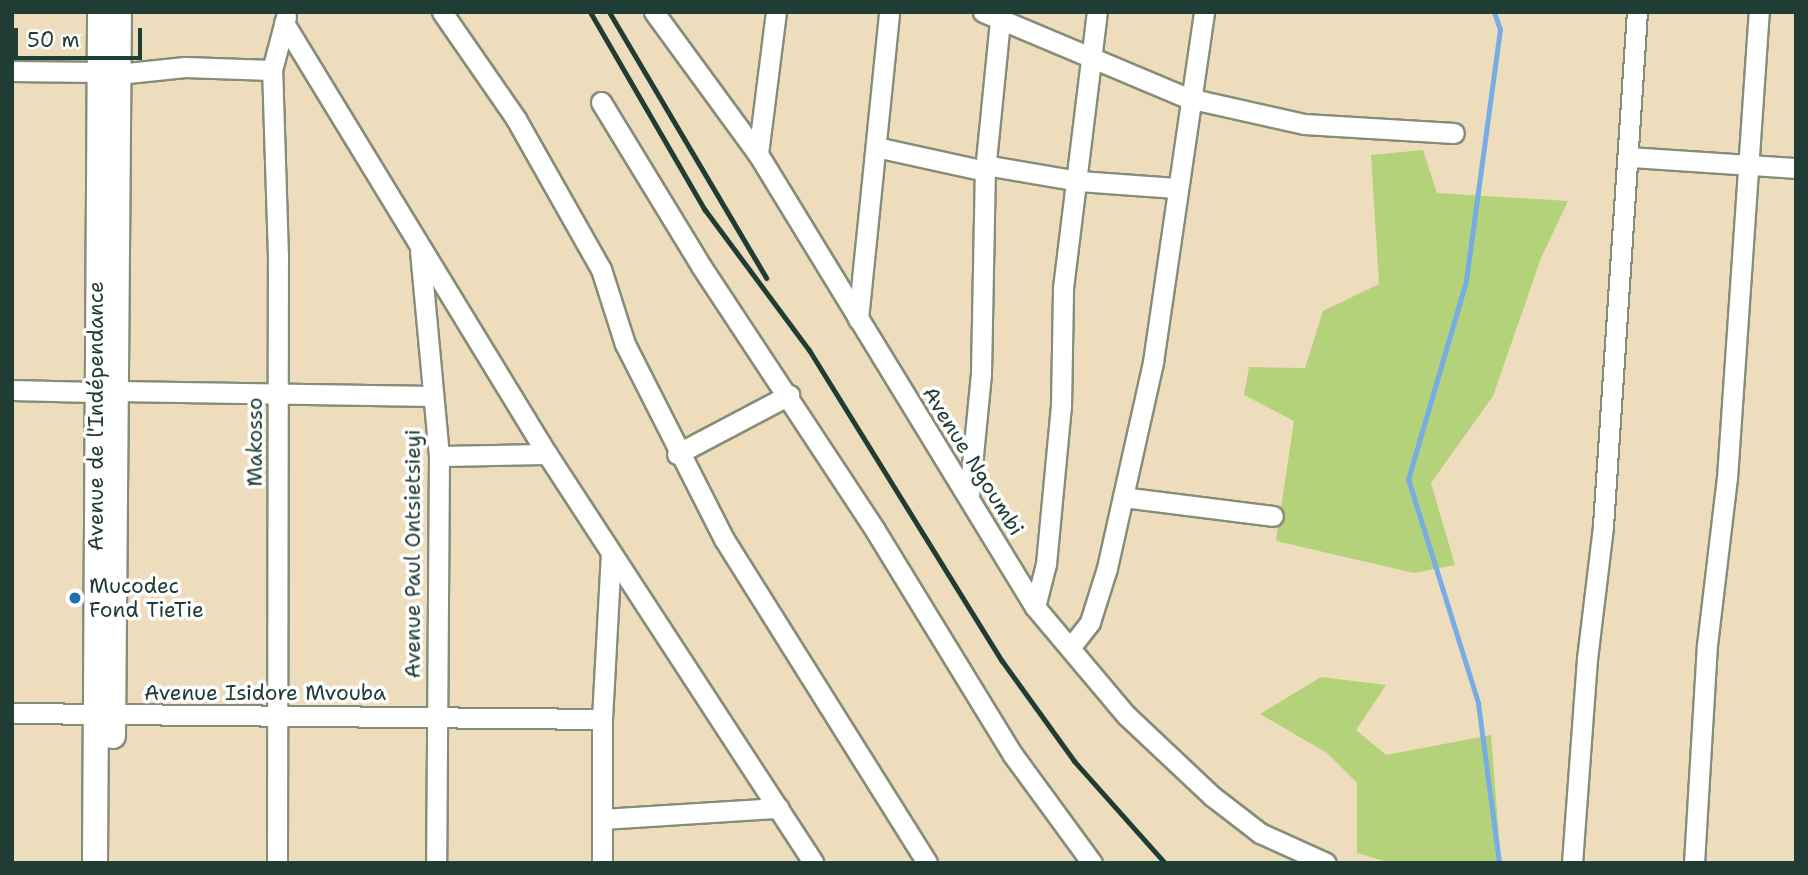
<!DOCTYPE html>
<html>
<head>
<meta charset="utf-8">
<style>
	body { margin:0 }
	#map { position:relative; width:1808px; height:875px; overflow:hidden; background:#eeddbc; font-family:"Shantell Sans",sans-serif }
	div>[style] { position:absolute }
	.green>* { inset:0; background:#b3d279 }
	.stream>* { height:5px; margin:-2.5px; padding:0 2.5px; transform-origin:2.5px; border-radius:2.5px; background:#77ace4 }
	.roads { filter:drop-shadow(2px 0 #868d78) drop-shadow(-2px 0 #868d78) drop-shadow(0 2px #868d78) drop-shadow(0 -2px #868d78) }
	.minor>* { height:19px; margin:-9.5px; padding:0 9.5px; transform-origin:9.5px; border-radius:9.5px; background:#fff }
	.tertiary>* { height:24px; margin:-12px; padding:0 12px; transform-origin:12px; border-radius:12px; background:#fff }
	.rail>* { height:5px; margin:-2.5px; padding:0 2.5px; transform-origin:2.5px; border-radius:2.5px; background:#1f3d34 }
	.dots>* { width:19px; height:19px; translate:-50% -50%; box-sizing:border-box; border:4px solid #fff; border-radius:50% }
	span { translate:-50% -50%; white-space:nowrap; text-align:center; line-height:1.15; -webkit-text-stroke:7px #fff; paint-order:stroke }
	.street-label { font-size:21px; color:#1f3d34 }
	.poi-label { font-size:21px; color:#1f3d34 }
	.left { translate:0 -50%; text-align:left }
	.frame { position:absolute; inset:0; border:14px solid #1f3d34; pointer-events:none }
	.scale { position:absolute; left:14px; top:28px; width:128px; height:32px; box-sizing:border-box; border:4px solid #1f3d34; border-top:0; padding-left:9px; font-size:21px; line-height:24px; white-space:nowrap; color:#1f3d34; -webkit-text-stroke:5px #fff; paint-order:stroke }
</style>
</head>
<body>
<div id="map">
	<div class="green">
		<div style="clip-path:polygon(1423px 150px,1437px 193px,1568px 201px,1541px 258px,1493px 396px,1431px 483px,1455px 565px,1414px 573px,1276px 541px,1294px 421px,1244px 395px,1249px 367px,1305px 368px,1323px 311px,1379px 284px,1371px 155px)"></div>
		<div style="clip-path:polygon(1321px 677px,1386px 685px,1356px 730px,1386px 755px,1491px 735px,1501px 863px,1391px 863px,1357px 853px,1357px 783px,1327px 753px,1260px 714px)"></div>
	</div>
	<div class="stream">
		<div style="left:1494px;top:12px;width:18px;rotate:71deg"></div>
		<div style="left:1500px;top:29px;width:254px;rotate:97.7deg"></div>
		<div style="left:1466px;top:281px;width:206px;rotate:106.3deg"></div>
		<div style="left:1408px;top:479px;width:235px;rotate:72.6deg"></div>
		<div style="left:1478px;top:703px;width:161px;rotate:82.5deg"></div>
	</div>
	<div class="roads">
		<div class="minor">
			<div style="left:442px;top:12px;width:130px;rotate:55.3deg"></div>
			<div style="left:516px;top:119px;width:172px;rotate:60.5deg"></div>
			<div style="left:601px;top:269px;width:79px;rotate:72.3deg"></div>
			<div style="left:625px;top:344px;width:219px;rotate:63.1deg"></div>
			<div style="left:724px;top:539px;width:382px;rotate:57.9deg"></div>
			<div style="left:654px;top:12px;width:176px;rotate:53.8deg"></div>
			<div style="left:758px;top:154px;width:531px;rotate:58.56deg"></div>
			<div style="left:1035px;top:607px;width:141px;rotate:49.9deg"></div>
			<div style="left:1126px;top:715px;width:118px;rotate:43.3deg"></div>
			<div style="left:1212px;top:796px;width:61px;rotate:37.6deg"></div>
			<div style="left:1260px;top:833px;width:72px;rotate:24.4deg"></div>
			<div style="left:983px;top:12px;width:222px;rotate:22.8deg"></div>
			<div style="left:1188px;top:98px;width:119px;rotate:12.6deg"></div>
			<div style="left:1304px;top:124px;width:150px;rotate:3.4deg"></div>
			<div style="left:284px;top:23px;width:505px;rotate:58.61deg"></div>
			<div style="left:547px;top:454px;width:488px;rotate:56.9deg"></div>
			<div style="left:12px;top:71px;width:87px;rotate:0.7deg"></div>
			<div style="left:118px;top:74px;width:67px;rotate:-6deg"></div>
			<div style="left:185px;top:67px;width:87px;rotate:2deg"></div>
			<div style="left:601px;top:102px;width:192px;rotate:58.6deg"></div>
			<div style="left:701px;top:266px;width:316px;rotate:56.6deg"></div>
			<div style="left:875px;top:530px;width:264px;rotate:58.5deg"></div>
			<div style="left:1013px;top:755px;width:134px;rotate:53.8deg"></div>
			<div style="left:876px;top:147px;width:112px;rotate:12.4deg"></div>
			<div style="left:758px;top:154px;width:143px;rotate:-82.8deg"></div>
			<div style="left:1630px;top:157px;width:166px;rotate:3.8deg"></div>
			<div style="left:985px;top:165px;width:95px;rotate:9.7deg"></div>
			<div style="left:1079px;top:181px;width:97px;rotate:4.1deg"></div>
			<div style="left:420px;top:251px;width:206px;rotate:84.7deg"></div>
			<div style="left:439px;top:456px;width:407px;rotate:90.4deg"></div>
			<div style="left:858px;top:319px;width:309px;rotate:-84.2deg"></div>
			<div style="left:12px;top:390px;width:82px;rotate:1.4deg"></div>
			<div style="left:117px;top:391px;width:316px;rotate:0.9deg"></div>
			<div style="left:677px;top:454px;width:127px;rotate:-27.8deg"></div>
			<div style="left:439px;top:456px;width:108px;rotate:-1.1deg"></div>
			<div style="left:969px;top:496px;width:124px;rotate:-84.4deg"></div>
			<div style="left:981px;top:373px;width:202px;rotate:-88.9deg"></div>
			<div style="left:985px;top:171px;width:160px;rotate:-84.3deg"></div>
			<div style="left:1123px;top:497px;width:151px;rotate:7.2deg"></div>
			<div style="left:1035px;top:607px;width:44px;rotate:-75.7deg"></div>
			<div style="left:1046px;top:564px;width:159px;rotate:-84.6deg"></div>
			<div style="left:1061px;top:406px;width:118px;rotate:-89deg"></div>
			<div style="left:1063px;top:288px;width:278px;rotate:-83deg"></div>
			<div style="left:1070px;top:648px;width:33px;rotate:-52deg"></div>
			<div style="left:1090px;top:622px;width:57px;rotate:-72.5deg"></div>
			<div style="left:1107px;top:568px;width:211px;rotate:-77.4deg"></div>
			<div style="left:1153px;top:362px;width:354px;rotate:-81.7deg"></div>
			<div style="left:12px;top:713px;width:590px;rotate:0.58deg"></div>
			<div style="left:602px;top:819px;width:177px;rotate:-3.6deg"></div>
			<div style="left:277px;top:863px;width:606px;rotate:-89.91deg"></div>
			<div style="left:278px;top:257px;width:187px;rotate:-91.8deg"></div>
			<div style="left:272px;top:70px;width:55px;rotate:-75.2deg"></div>
			<div style="left:602px;top:863px;width:144px;rotate:-90deg"></div>
			<div style="left:602px;top:719px;width:166px;rotate:-86.9deg"></div>
			<div style="left:1572px;top:863px;width:205px;rotate:-85.8deg"></div>
			<div style="left:1587px;top:659px;width:134px;rotate:-83.1deg"></div>
			<div style="left:1603px;top:526px;width:515px;rotate:-86.22deg"></div>
			<div style="left:1694px;top:863px;width:218px;rotate:-86.6deg"></div>
			<div style="left:1707px;top:645px;width:168px;rotate:-83.2deg"></div>
			<div style="left:1727px;top:478px;width:467px;rotate:-86.1deg"></div>
		</div>
		<div class="tertiary">
			<div style="left:113px;top:736px;width:724px;rotate:-89.53deg"></div>
			<div style="left:95px;top:863px;width:851px;rotate:-89.66deg"></div>
		</div>
	</div>
	<div class="rail">
		<div style="left:590px;top:12px;width:229px;rotate:59.9deg"></div>
		<div style="left:705px;top:210px;width:174px;rotate:53.4deg"></div>
		<div style="left:809px;top:350px;width:366px;rotate:58.2deg"></div>
		<div style="left:1002px;top:661px;width:123px;rotate:54.2deg"></div>
		<div style="left:1074px;top:761px;width:137px;rotate:48.3deg"></div>
		<div style="left:609px;top:12px;width:309px;rotate:59.4deg"></div>
	</div>
	<div class="dots">
		<div style="left:75px;top:598px;background:#1f6fb2"></div>
	</div>
	<div class="street-label">
		<span style="left:96px;top:416px;rotate:-90deg">Avenue de l'Indépendance</span>
		<span style="left:255px;top:442px;rotate:-90deg">Makosso</span>
		<span style="left:973px;top:461px;rotate:58deg">Avenue Ngoumbi</span>
		<span style="left:413px;top:554px;rotate:-90deg">Avenue Paul Ontsietsieyi</span>
		<span style="left:265px;top:693px">Avenue Isidore Mvouba</span>
	</div>
	<div class="poi-label">
		<span class="left" style="left:89px;top:598px">Mucodec<br>Fond TieTie</span>
	</div>
	<div class="frame"></div>
	<div class="scale">50 m</div>
</div>
</body>
</html>
